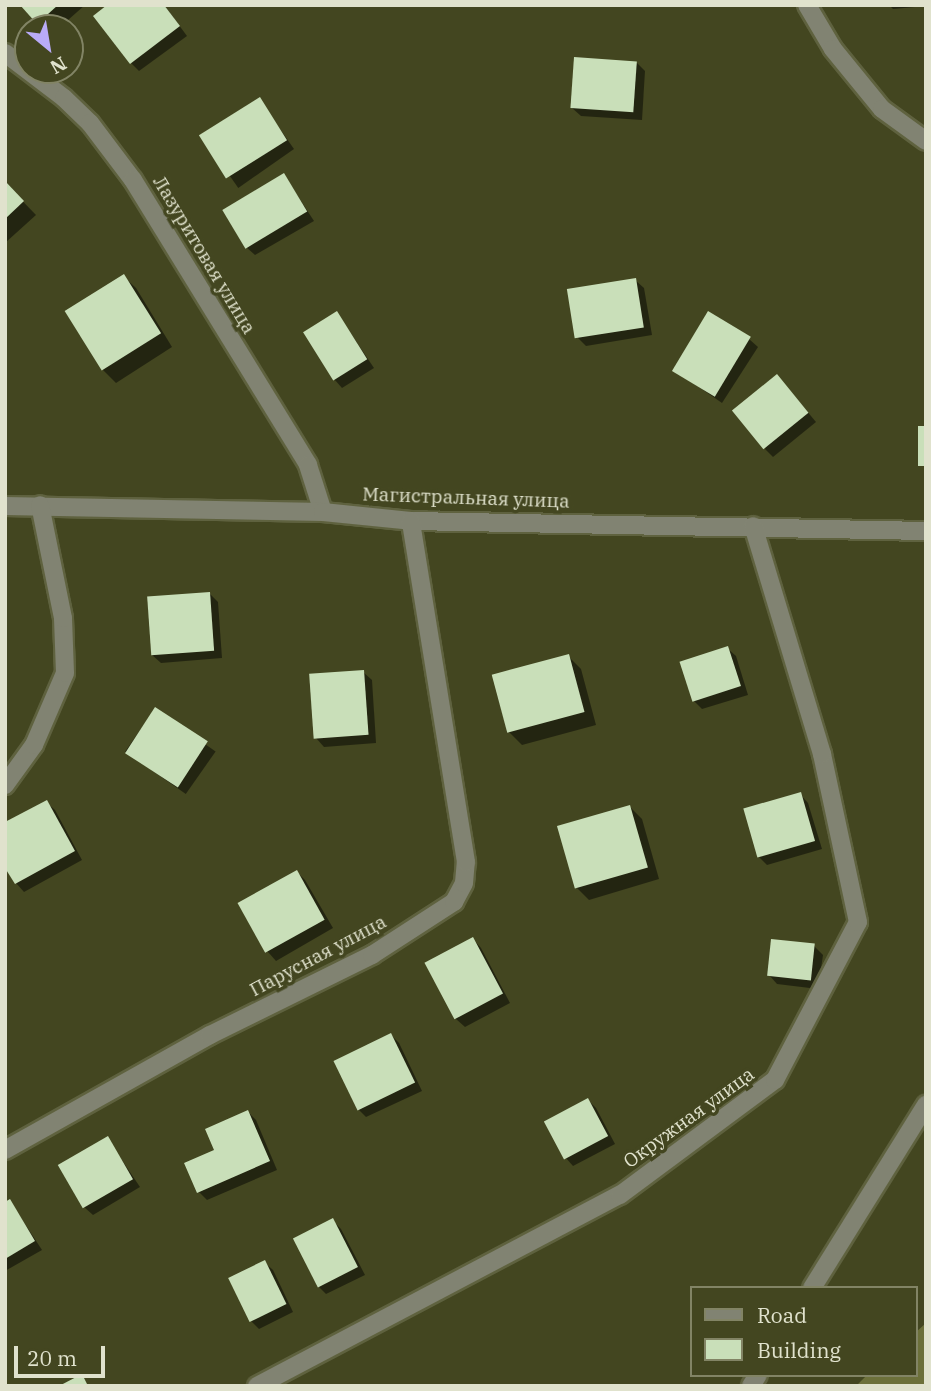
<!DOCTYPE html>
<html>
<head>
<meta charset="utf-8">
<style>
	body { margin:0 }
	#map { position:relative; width:931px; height:1391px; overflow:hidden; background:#434620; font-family:"IBM Plex Serif",serif }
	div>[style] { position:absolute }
	.green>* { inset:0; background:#6c703a }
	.shadow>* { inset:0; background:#0007; transform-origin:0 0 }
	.building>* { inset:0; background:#c9dfb9; transform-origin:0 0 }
	.roads { filter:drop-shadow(2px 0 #5f623f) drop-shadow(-2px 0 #5f623f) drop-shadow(0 2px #5f623f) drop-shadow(0 -2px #5f623f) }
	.minor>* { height:18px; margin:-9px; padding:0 9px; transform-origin:9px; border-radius:9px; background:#818372 }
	span { translate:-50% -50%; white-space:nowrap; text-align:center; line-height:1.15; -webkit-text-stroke:7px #434620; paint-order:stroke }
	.street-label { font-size:19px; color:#e0e2cd }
	.frame { position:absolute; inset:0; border:7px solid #e0e2cd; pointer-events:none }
	.legend { position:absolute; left:690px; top:1286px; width:228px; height:91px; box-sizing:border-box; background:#434620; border:2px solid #828465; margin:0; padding:9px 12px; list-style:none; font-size:21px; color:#e0e2cd }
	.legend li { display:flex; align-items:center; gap:14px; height:35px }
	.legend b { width:35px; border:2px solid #828465 }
	.north { position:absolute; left:14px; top:14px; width:70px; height:70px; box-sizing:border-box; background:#434620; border:2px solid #828465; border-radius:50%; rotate:150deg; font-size:19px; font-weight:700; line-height:28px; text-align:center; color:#e0e2cd }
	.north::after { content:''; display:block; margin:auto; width:24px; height:32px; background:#b9abf7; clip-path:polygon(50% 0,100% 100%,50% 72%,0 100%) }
	.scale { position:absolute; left:14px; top:1346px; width:91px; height:32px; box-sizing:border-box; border:4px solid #e0e2cd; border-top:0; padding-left:9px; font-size:21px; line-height:24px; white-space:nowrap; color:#e0e2cd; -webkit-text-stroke:5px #434620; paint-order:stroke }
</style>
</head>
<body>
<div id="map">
	<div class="green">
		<div style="clip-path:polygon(926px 1323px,926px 1386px,856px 1386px,867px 1375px,915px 1375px,915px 1333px)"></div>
	</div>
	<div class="shadow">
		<div style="clip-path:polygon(23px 5px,85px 5px,59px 28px,44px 28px)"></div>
		<div style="clip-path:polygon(164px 5px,187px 36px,139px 71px,131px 63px)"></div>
		<div style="clip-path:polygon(889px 5px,926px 5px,926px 6px,893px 9px)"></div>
		<div style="clip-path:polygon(637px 63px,645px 71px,642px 120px,581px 116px,572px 108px)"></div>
		<div style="left:259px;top:99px;width:61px;height:68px;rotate:55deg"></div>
		<div style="clip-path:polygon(284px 175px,314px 221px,255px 255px,246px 247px)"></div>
		<div style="clip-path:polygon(5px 183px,36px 215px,5px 243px)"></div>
		<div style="clip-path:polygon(123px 276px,136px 288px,172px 347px,116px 383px,103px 370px)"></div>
		<div style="clip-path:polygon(635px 280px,644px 288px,652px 335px,586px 346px,578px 338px)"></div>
		<div style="clip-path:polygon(337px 313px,374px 368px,342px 388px,334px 379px)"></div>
		<div style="clip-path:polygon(749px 339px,758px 347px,722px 403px,673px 369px)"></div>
		<div style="clip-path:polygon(785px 385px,816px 422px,773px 457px,765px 449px)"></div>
		<div style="clip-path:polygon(210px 594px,218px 602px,222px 658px,161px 663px,152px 655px)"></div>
		<div style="clip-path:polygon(727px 648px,736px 656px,748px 695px,702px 709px,694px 701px)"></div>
		<div style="clip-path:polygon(568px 656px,581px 669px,596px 725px,522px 745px,509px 732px)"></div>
		<div style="clip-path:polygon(363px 672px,372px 680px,376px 743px,324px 747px,316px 738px)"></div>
		<div style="left:155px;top:709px;width:74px;height:52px;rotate:35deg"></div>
		<div style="clip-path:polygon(800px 794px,808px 803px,822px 849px,767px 865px,759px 857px)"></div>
		<div style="clip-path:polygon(46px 802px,55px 810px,82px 860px,24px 892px,16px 883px)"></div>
		<div style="clip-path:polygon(630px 807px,642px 819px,659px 879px,589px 900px,576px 887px)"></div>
		<div style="clip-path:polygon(297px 872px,305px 880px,333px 928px,276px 961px,268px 952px,240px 904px)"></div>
		<div style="clip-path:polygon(473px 939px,481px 948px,510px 1003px,465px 1027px,456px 1019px)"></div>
		<div style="clip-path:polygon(814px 946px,823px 955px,818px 989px,777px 984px,769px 975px)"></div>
		<div style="clip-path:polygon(391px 1035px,399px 1043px,422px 1091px,366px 1117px,358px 1109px,335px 1061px)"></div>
		<div style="clip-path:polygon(588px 1100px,596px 1108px,615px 1144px,573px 1166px,565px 1157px,546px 1122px)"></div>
		<div style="clip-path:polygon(248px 1112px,256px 1120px,277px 1170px,207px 1200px,199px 1192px,216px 1151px)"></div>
		<div style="clip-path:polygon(107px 1138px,140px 1187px,93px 1215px,84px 1207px)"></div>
		<div style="clip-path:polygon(10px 1201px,42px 1250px,5px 1271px,5px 1204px)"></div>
		<div style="clip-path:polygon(333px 1221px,341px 1229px,365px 1275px,326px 1294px,318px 1286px)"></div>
		<div style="clip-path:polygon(264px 1262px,273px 1270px,293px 1312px,259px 1329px,251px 1321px)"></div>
	</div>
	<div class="building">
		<div style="clip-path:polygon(20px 5px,58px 5px,37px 24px)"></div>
		<div style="clip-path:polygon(107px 5px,164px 5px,180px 26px,130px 64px,93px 16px)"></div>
		<div style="left:574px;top:57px;width:63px;height:51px;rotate:4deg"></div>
		<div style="left:260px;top:97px;width:51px;height:72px;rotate:58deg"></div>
		<div style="left:284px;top:173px;width:45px;height:72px;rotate:59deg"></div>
		<div style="clip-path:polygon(5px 181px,24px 201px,5px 219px)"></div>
		<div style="left:124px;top:274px;width:70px;height:70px;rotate:58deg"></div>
		<div style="left:636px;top:278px;width:50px;height:70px;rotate:81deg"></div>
		<div style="left:337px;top:311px;width:57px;height:40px;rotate:58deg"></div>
		<div style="left:708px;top:311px;width:50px;height:70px;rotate:31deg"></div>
		<div style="left:777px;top:374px;width:50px;height:58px;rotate:51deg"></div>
		<div style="left:918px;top:426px;width:8px;height:40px"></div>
		<div style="left:210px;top:592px;width:59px;height:63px;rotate:86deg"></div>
		<div style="left:728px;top:646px;width:42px;height:51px;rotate:72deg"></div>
		<div style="left:569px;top:654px;width:60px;height:80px;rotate:75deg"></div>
		<div style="left:364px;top:670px;width:65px;height:55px;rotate:86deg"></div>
		<div style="left:155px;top:707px;width:63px;height:55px;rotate:33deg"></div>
		<div style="left:801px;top:792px;width:51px;height:60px;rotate:74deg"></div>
		<div style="clip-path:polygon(47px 800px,75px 851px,15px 884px,5px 868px,5px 822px)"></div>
		<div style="left:630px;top:805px;width:65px;height:76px;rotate:74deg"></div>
		<div style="left:297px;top:870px;width:57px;height:68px;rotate:61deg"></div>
		<div style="left:473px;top:937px;width:64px;height:55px;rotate:62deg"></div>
		<div style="left:771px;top:939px;width:44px;height:37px;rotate:6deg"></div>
		<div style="left:391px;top:1033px;width:55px;height:64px;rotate:64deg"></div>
		<div style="left:588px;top:1098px;width:43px;height:50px;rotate:62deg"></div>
		<div style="clip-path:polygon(248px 1110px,270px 1161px,197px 1193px,184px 1163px,214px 1150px,205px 1129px)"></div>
		<div style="left:108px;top:1136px;width:50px;height:58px;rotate:60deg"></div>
		<div style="clip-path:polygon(10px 1199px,35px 1241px,5px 1259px,5px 1202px)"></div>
		<div style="left:333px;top:1218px;width:55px;height:45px;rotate:63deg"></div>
		<div style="left:265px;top:1260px;width:49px;height:41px;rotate:64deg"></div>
		<div style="clip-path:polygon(82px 1374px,88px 1386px,59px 1386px)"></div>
	</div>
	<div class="roads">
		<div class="minor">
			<div style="left:807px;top:5px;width:51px;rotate:59.4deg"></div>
			<div style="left:833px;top:49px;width:77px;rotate:50.8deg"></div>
			<div style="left:882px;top:109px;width:54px;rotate:36deg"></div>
			<div style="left:5px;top:53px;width:74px;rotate:37.3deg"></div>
			<div style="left:64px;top:98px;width:36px;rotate:44deg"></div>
			<div style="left:90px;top:123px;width:71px;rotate:53deg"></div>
			<div style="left:133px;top:180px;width:334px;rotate:58.4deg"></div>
			<div style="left:308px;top:465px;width:49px;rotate:72.3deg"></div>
			<div style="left:5px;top:506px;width:318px;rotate:1.1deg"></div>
			<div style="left:323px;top:512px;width:88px;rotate:5.8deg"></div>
			<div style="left:411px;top:521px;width:515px;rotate:1.11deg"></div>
			<div style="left:5px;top:785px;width:49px;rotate:-54.1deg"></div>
			<div style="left:34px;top:745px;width:78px;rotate:-66.7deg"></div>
			<div style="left:65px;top:673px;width:55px;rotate:-92.1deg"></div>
			<div style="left:63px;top:618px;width:115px;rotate:-101.5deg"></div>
			<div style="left:5px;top:1150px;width:235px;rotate:-29.3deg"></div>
			<div style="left:210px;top:1035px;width:181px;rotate:-26.3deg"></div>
			<div style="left:372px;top:955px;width:98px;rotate:-32.9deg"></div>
			<div style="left:454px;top:902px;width:21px;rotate:-62deg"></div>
			<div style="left:464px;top:883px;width:21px;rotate:-85deg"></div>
			<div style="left:466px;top:862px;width:345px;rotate:-99.2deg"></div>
			<div style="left:812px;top:1288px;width:216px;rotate:-58.1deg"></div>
			<div style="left:257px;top:1386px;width:410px;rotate:-27.8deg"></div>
			<div style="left:620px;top:1195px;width:193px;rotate:-36.6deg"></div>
			<div style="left:775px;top:1080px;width:178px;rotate:-62.3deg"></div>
			<div style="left:858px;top:922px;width:172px;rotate:-102.1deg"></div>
			<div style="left:822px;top:754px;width:238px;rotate:-106.8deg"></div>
			<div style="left:751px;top:1386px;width:13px;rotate:-58deg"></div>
		</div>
	</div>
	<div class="street-label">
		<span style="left:204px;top:255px;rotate:59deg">Лазуритовая улица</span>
		<span style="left:466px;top:498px;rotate:2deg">Магистральная улица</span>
		<span style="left:318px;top:956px;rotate:-28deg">Парусная улица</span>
		<span style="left:689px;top:1118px;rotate:-36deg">Окружная улица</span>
	</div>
	<div class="frame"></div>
	<ul class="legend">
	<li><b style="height:9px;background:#818372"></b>Road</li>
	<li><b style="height:19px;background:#c9dfb9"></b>Building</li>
	</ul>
	<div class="north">N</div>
	<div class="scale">20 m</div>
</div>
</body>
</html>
